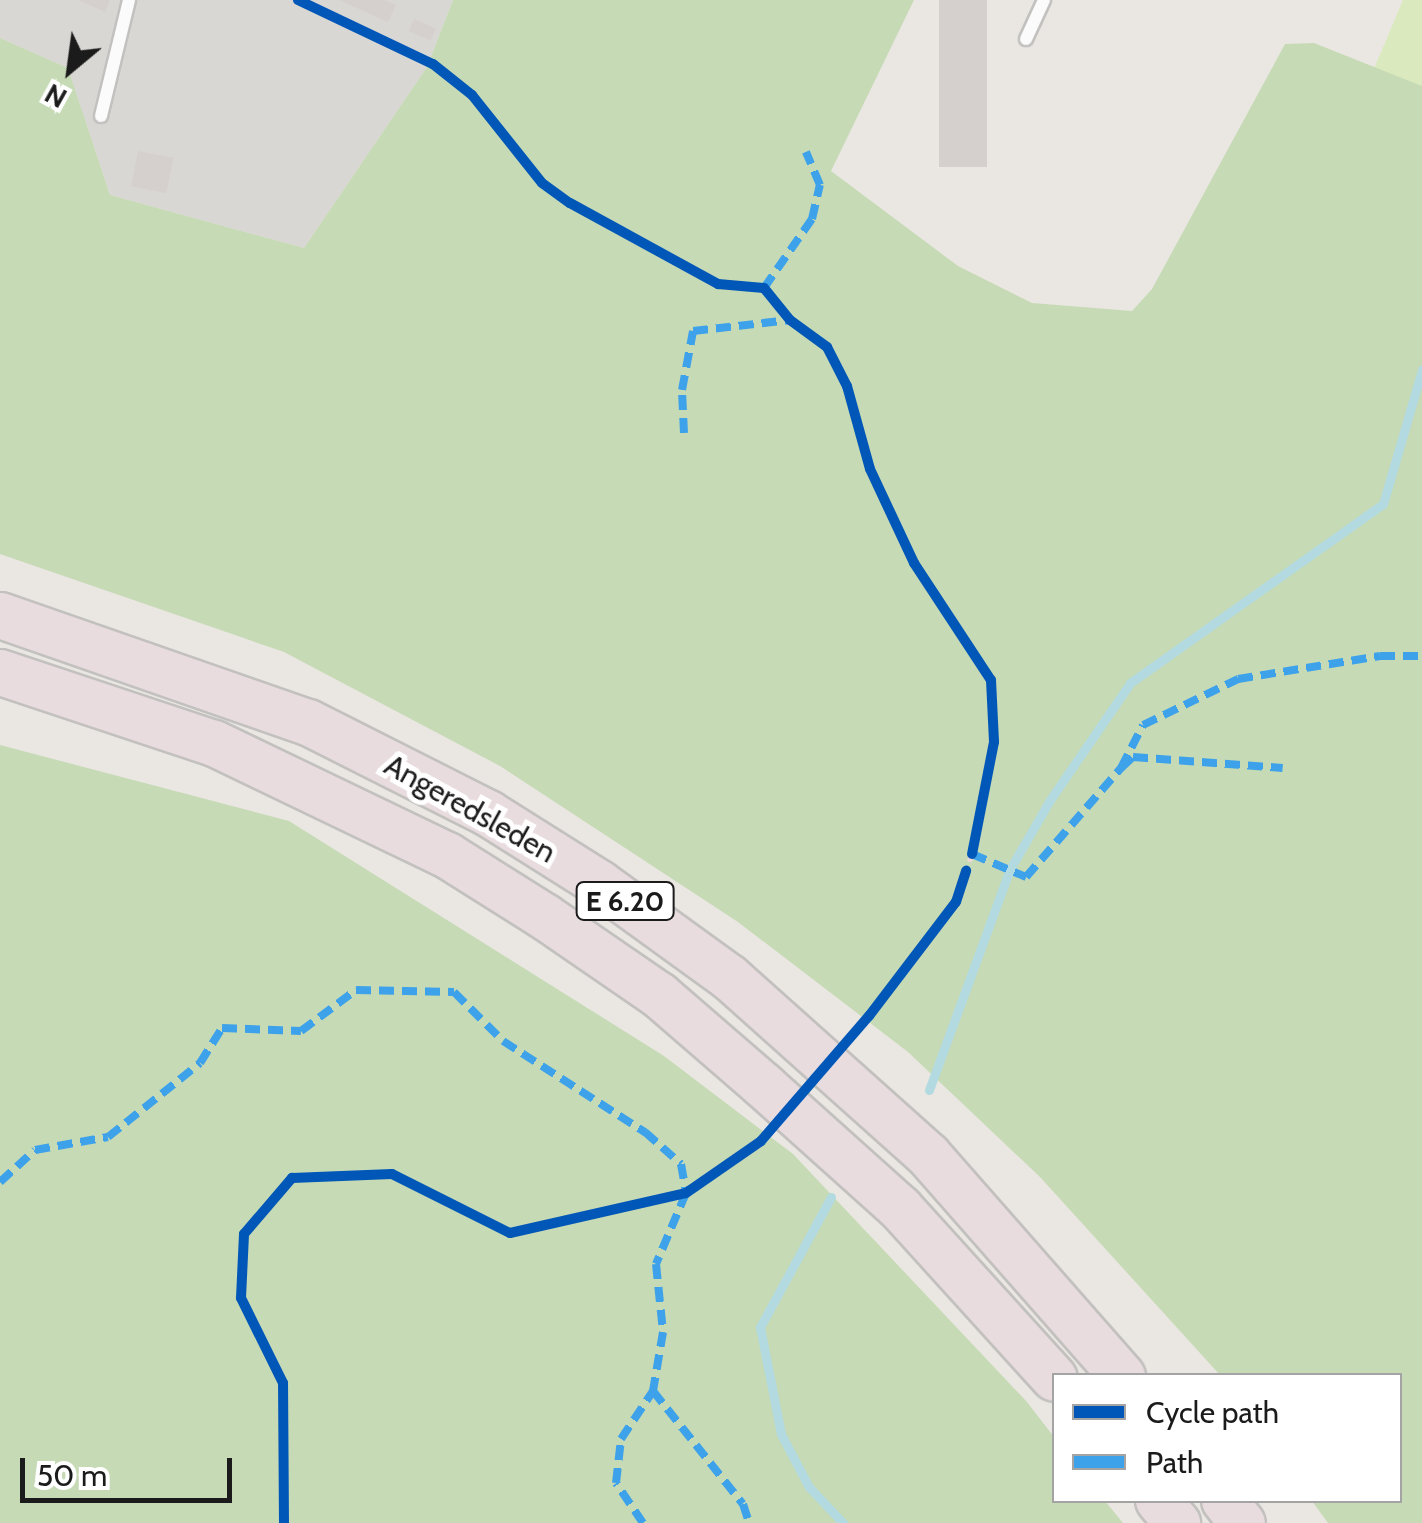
<!DOCTYPE html>
<html>
<head>
<meta charset="utf-8">
<style>
	body { margin:0 }
	#map { position:relative; width:1422px; height:1523px; overflow:hidden; background:#eae7e2; font-family:Cabin,sans-serif }
	div>[style] { position:absolute }
	.residential>* { inset:0; background:#d9d7d4 }
	.grass>* { inset:0; background:#daeabe }
	.forest>* { inset:0; background:#c6dab5 }
	.stream>* { height:9px; margin:-4.5px; padding:0 4.5px; transform-origin:4.5px; border-radius:4.5px; background:#b3dae0 }
	.building>* { inset:0; background:#d5d0cd; transform-origin:0 0 }
	.path>* { height:5px; margin-top:-2.5px; transform-origin:0; background:repeating-linear-gradient(90deg,#ead7d6 0 5px,transparent 0 10px) }
	.roads { filter:drop-shadow(2px 0 #c2c1bf) drop-shadow(-2px 0 #c2c1bf) drop-shadow(0 2px #c2c1bf) drop-shadow(0 -2px #c2c1bf) }
	.lane>* { height:12px; margin:-6px; padding:0 6px; transform-origin:6px; border-radius:6px; background:#fcfbfb }
	.highway>* { height:45px; margin:-22.5px; padding:0 22.5px; transform-origin:22.5px; border-radius:22.5px; background:#e9dcdf }
	.quiet>* { height:8px; margin-top:-4px; transform-origin:0; background:repeating-linear-gradient(90deg,#3da2ea 0 15px,transparent 0 23px) }
	.cycleway>* { height:10px; margin:-5px; padding:0 5px; transform-origin:5px; border-radius:5px; background:#0057b8 }
	span { translate:-50% -50%; white-space:nowrap; text-align:center; line-height:1.15; -webkit-text-stroke:10px #fff; paint-order:stroke }
	.shield-label span { padding:2px 8px; background:#fff; border:2px solid; border-radius:8px; -webkit-text-stroke-width:0 }
	.shield-label { font-size:28px; color:#1b1b1b; font-weight:700 }
	.street-label { font-size:30px; color:#1b1b1b }
	.legend { position:absolute; left:1052px; top:1373px; width:350px; height:130px; box-sizing:border-box; background:#fff; border:2px solid #a4a4a4; margin:0; padding:12px 18px; list-style:none; font-size:30px; color:#1b1b1b }
	.legend li { display:flex; align-items:center; gap:20px; height:50px }
	.legend b { width:50px; border:2px solid #a4a4a4 }
	.north { position:absolute; left:20px; top:20px; width:100px; height:100px; -webkit-text-stroke:8px #fff; paint-order:stroke; rotate:209deg; font-size:28px; font-weight:700; line-height:40px; text-align:center; color:#1b1b1b }
	.north::after { content:''; display:block; margin:auto; width:35px; height:45px; background:#1b1b1b; clip-path:polygon(50% 0,100% 100%,50% 72%,0 100%) }
	.scale { position:absolute; left:20px; top:1458px; width:212px; height:45px; box-sizing:border-box; border:5px solid #1b1b1b; border-top:0; padding-left:12px; font-size:30px; line-height:35px; white-space:nowrap; color:#1b1b1b; -webkit-text-stroke:8px #fff; paint-order:stroke }
</style>
</head>
<body>
<div id="map">
	<div class="residential">
		<div style="clip-path:polygon(0 0,453px 0,427px 67px,304px 248px,110px 195px,68px 68px,0 38px)"></div>
	</div>
	<div class="grass">
		<div style="clip-path:polygon(1403px 0,1422px 0,1422px 86px,1373px 71px)"></div>
	</div>
	<div class="forest">
		<div style="clip-path:polygon(453px 0,914px 0,831px 171px,958px 266px,1032px 303px,1132px 311px,1152px 289px,1285px 44px,1314px 43px,1422px 86px,1422px 1523px,1328px 1523px,1312px 1501px,1400px 1500px,1400px 1376px,1220px 1375px,1040px 1177px,908px 1052px,738px 922px,500px 766px,284px 652px,0 554px,0 38px,68px 68px,110px 195px,304px 248px,427px 67px)"></div>
		<div style="clip-path:polygon(0 745px,289px 821px,664px 1056px,793px 1154px,1027px 1402px,1054px 1437px,1054px 1500px,1105px 1501px,1123px 1523px,0 1523px)"></div>
	</div>
	<div class="stream">
		<div style="left:929px;top:1090px;width:235px;rotate:-69.9deg"></div>
		<div style="left:1010px;top:869px;width:80px;rotate:-59.9deg"></div>
		<div style="left:1050px;top:800px;width:142px;rotate:-55.6deg"></div>
		<div style="left:1130px;top:683px;width:310px;rotate:-35.3deg"></div>
		<div style="left:1383px;top:504px;width:140px;rotate:-73.8deg"></div>
		<div style="left:831px;top:1197px;width:148px;rotate:118.6deg"></div>
		<div style="left:760px;top:1327px;width:109px;rotate:78.9deg"></div>
		<div style="left:781px;top:1434px;width:60px;rotate:62.2deg"></div>
		<div style="left:809px;top:1487px;width:50px;rotate:46.6deg"></div>
	</div>
	<div class="building">
		<div style="clip-path:polygon(78px 0,110px 0,105px 12px)"></div>
		<div style="clip-path:polygon(339px 0,384px 0,396px 5px,388px 22px)"></div>
		<div style="left:939px;top:0;width:48px;height:167px"></div>
		<div style="left:414px;top:19px;width:24px;height:13px;rotate:24deg"></div>
		<div style="left:138px;top:151px;width:36px;height:36px;rotate:11deg"></div>
	</div>
	<div class="path">
		<div style="left:966px;top:871px;width:18px;rotate:-71deg"></div>
	</div>
	<div class="roads">
		<div class="lane">
			<div style="left:1026px;top:39px;width:43px;rotate:-65.2deg"></div>
			<div style="left:101px;top:116px;width:119px;rotate:-76.4deg"></div>
		</div>
		<div class="highway">
			<div style="left:0;top:615px;width:326px;rotate:19.2deg"></div>
			<div style="left:308px;top:722px;width:202px;rotate:26.8deg"></div>
			<div style="left:488px;top:813px;width:131px;rotate:32.2deg"></div>
			<div style="left:599px;top:883px;width:160px;rotate:35.9deg"></div>
			<div style="left:729px;top:977px;width:267px;rotate:41.8deg"></div>
			<div style="left:928px;top:1155px;width:294px;rotate:48.7deg"></div>
			<div style="left:0;top:672px;width:225px;rotate:18.4deg"></div>
			<div style="left:214px;top:743px;width:259px;rotate:25.7deg"></div>
			<div style="left:447px;top:855px;width:115px;rotate:32.2deg"></div>
			<div style="left:544px;top:916px;width:140px;rotate:34.5deg"></div>
			<div style="left:659px;top:995px;width:138px;rotate:40.9deg"></div>
			<div style="left:763px;top:1085px;width:184px;rotate:41.9deg"></div>
			<div style="left:900px;top:1208px;width:229px;rotate:47.8deg"></div>
			<div style="left:1158px;top:1500px;width:30px;rotate:50deg"></div>
			<div style="left:1224px;top:1500px;width:29px;rotate:52deg"></div>
		</div>
	</div>
	<div class="quiet">
		<div style="left:764px;top:288px;width:84px;rotate:-55.2deg"></div>
		<div style="left:812px;top:219px;width:35px;rotate:-77deg"></div>
		<div style="left:820px;top:185px;width:36px;rotate:-113deg"></div>
		<div style="left:684px;top:433px;width:43px;rotate:-92.7deg"></div>
		<div style="left:682px;top:390px;width:60px;rotate:-79.4deg"></div>
		<div style="left:693px;top:331px;width:98px;rotate:-6.5deg"></div>
		<div style="left:1121px;top:768px;width:16px;rotate:-43deg"></div>
		<div style="left:1133px;top:757px;width:150px;rotate:4.2deg"></div>
		<div style="left:973px;top:845px;width:9px;rotate:96deg"></div>
		<div style="left:972px;top:854px;width:59px;rotate:23.1deg"></div>
		<div style="left:1026px;top:877px;width:145px;rotate:-48.9deg"></div>
		<div style="left:1121px;top:768px;width:48px;rotate:-62.9deg"></div>
		<div style="left:1143px;top:725px;width:106px;rotate:-25.8deg"></div>
		<div style="left:1238px;top:679px;width:144px;rotate:-9.2deg"></div>
		<div style="left:1380px;top:656px;width:42px"></div>
		<div style="left:0;top:1182px;width:47px;rotate:-42.4deg"></div>
		<div style="left:35px;top:1150px;width:74px;rotate:-10.1deg"></div>
		<div style="left:108px;top:1137px;width:118px;rotate:-38.8deg"></div>
		<div style="left:200px;top:1063px;width:41px;rotate:-57.8deg"></div>
		<div style="left:222px;top:1028px;width:79px;rotate:2.2deg"></div>
		<div style="left:301px;top:1031px;width:69px;rotate:-36.7deg"></div>
		<div style="left:356px;top:990px;width:98px;rotate:1.2deg"></div>
		<div style="left:454px;top:992px;width:69px;rotate:45deg"></div>
		<div style="left:503px;top:1041px;width:169px;rotate:32.7deg"></div>
		<div style="left:645px;top:1132px;width:48px;rotate:41.6deg"></div>
		<div style="left:681px;top:1164px;width:29px;rotate:80deg"></div>
		<div style="left:686px;top:1193px;width:77px;rotate:112.9deg"></div>
		<div style="left:656px;top:1264px;width:68px;rotate:84.1deg"></div>
		<div style="left:663px;top:1332px;width:60px;rotate:99.6deg"></div>
		<div style="left:653px;top:1391px;width:144px;rotate:51.5deg"></div>
		<div style="left:743px;top:1504px;width:20px;rotate:72deg"></div>
		<div style="left:643px;top:1523px;width:48px;rotate:-124deg"></div>
		<div style="left:616px;top:1483px;width:44px;rotate:-83.5deg"></div>
		<div style="left:621px;top:1439px;width:58px;rotate:-56.3deg"></div>
	</div>
	<div class="cycleway">
		<div style="left:298px;top:0;width:149px;rotate:25.4deg"></div>
		<div style="left:433px;top:64px;width:50px;rotate:38.5deg"></div>
		<div style="left:472px;top:95px;width:112px;rotate:51.5deg"></div>
		<div style="left:542px;top:183px;width:34px;rotate:36deg"></div>
		<div style="left:570px;top:203px;width:169px;rotate:28.7deg"></div>
		<div style="left:718px;top:284px;width:46px;rotate:5deg"></div>
		<div style="left:764px;top:288px;width:41px;rotate:50.9deg"></div>
		<div style="left:790px;top:320px;width:46px;rotate:36.1deg"></div>
		<div style="left:827px;top:347px;width:44px;rotate:62.9deg"></div>
		<div style="left:847px;top:386px;width:86px;rotate:74.5deg"></div>
		<div style="left:870px;top:469px;width:104px;rotate:64.9deg"></div>
		<div style="left:914px;top:563px;width:140px;rotate:56.7deg"></div>
		<div style="left:991px;top:680px;width:62px;rotate:87.2deg"></div>
		<div style="left:994px;top:742px;width:114px;rotate:101.1deg"></div>
		<div style="left:284px;top:1523px;width:140px;rotate:-90.4deg"></div>
		<div style="left:283px;top:1383px;width:95px;rotate:-116.3deg"></div>
		<div style="left:241px;top:1298px;width:64px;rotate:-87.3deg"></div>
		<div style="left:244px;top:1234px;width:74px;rotate:-49.4deg"></div>
		<div style="left:292px;top:1178px;width:100px;rotate:-2.3deg"></div>
		<div style="left:392px;top:1174px;width:132px;rotate:26.6deg"></div>
		<div style="left:510px;top:1233px;width:180px;rotate:-12.8deg"></div>
		<div style="left:686px;top:1193px;width:91px;rotate:-34.7deg"></div>
		<div style="left:761px;top:1141px;width:165px;rotate:-49.2deg"></div>
		<div style="left:869px;top:1016px;width:143px;rotate:-52.7deg"></div>
		<div style="left:956px;top:902px;width:33px;rotate:-72deg"></div>
	</div>
	<div class="shield-label">
		<span style="left:625px;top:901px">E 6.20</span>
	</div>
	<div class="street-label">
		<span style="left:470px;top:809px;rotate:29deg">Angeredsleden</span>
	</div>
	<ul class="legend">
	<li><b style="height:12px;background:#0057b8"></b>Cycle path</li>
	<li><b style="height:12px;background:#3da2ea"></b>Path</li>
	</ul>
	<div class="north">N</div>
	<div class="scale">50 m</div>
</div>
</body>
</html>
